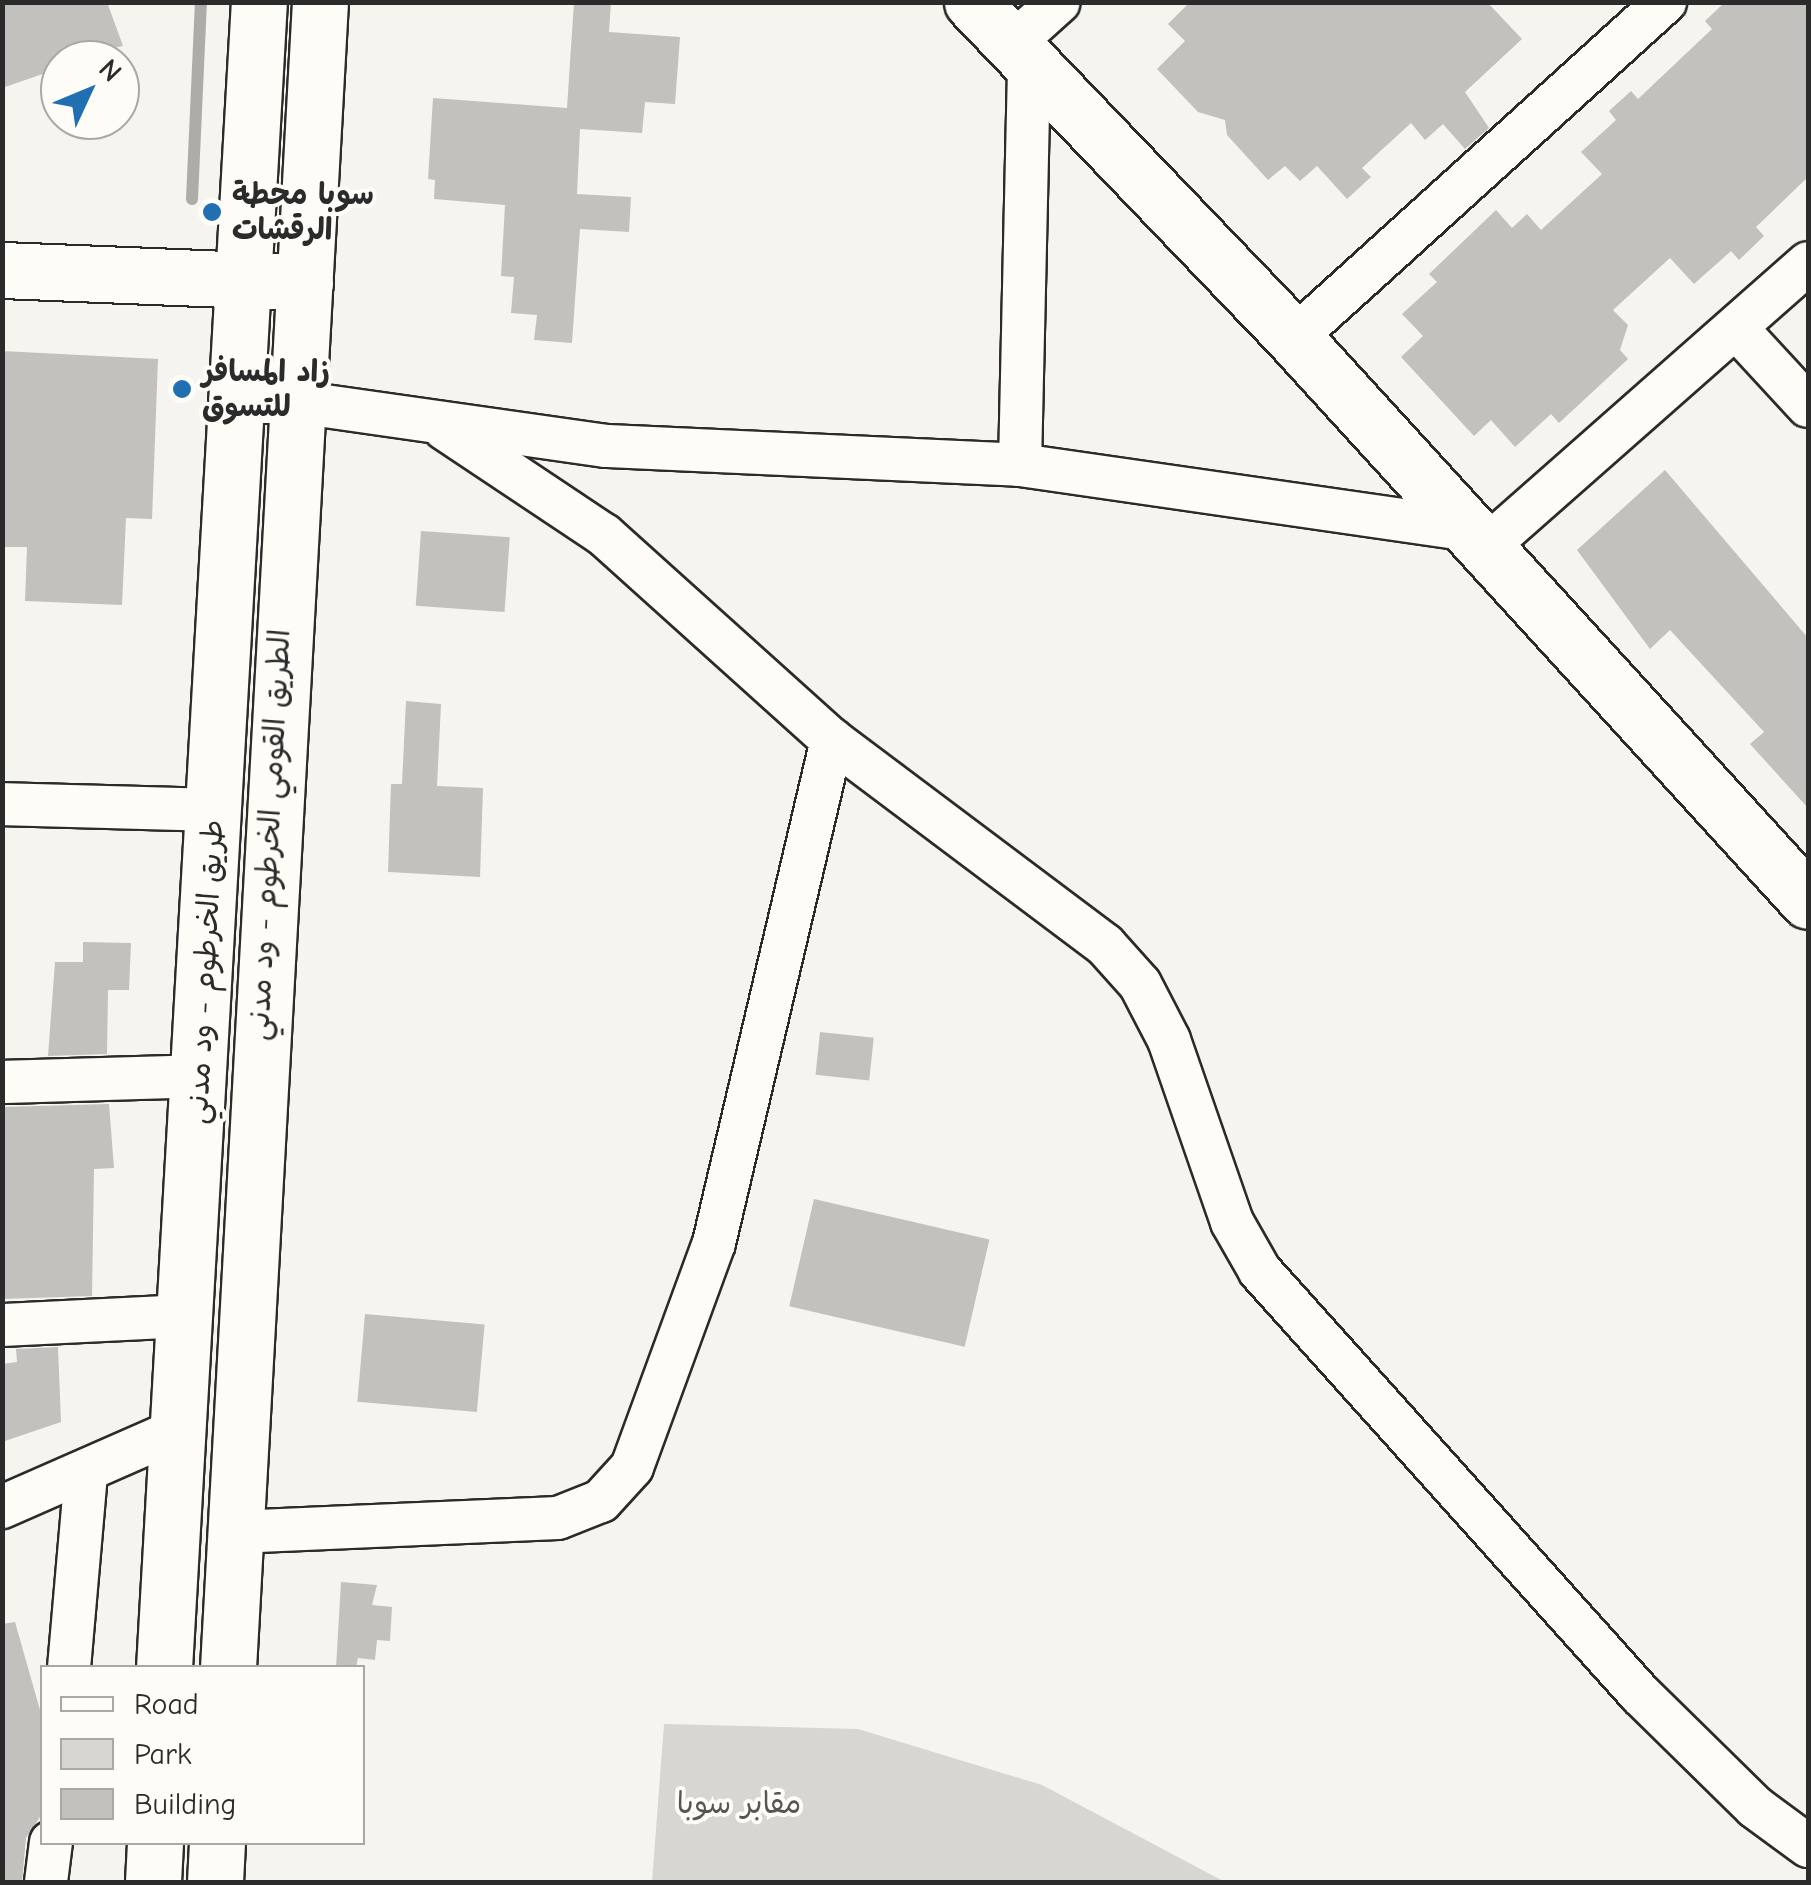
<!DOCTYPE html>
<html>
<head>
<meta charset="utf-8">
<style>
	body { margin:0 }
	#map { position:relative; width:1811px; height:1885px; overflow:hidden; background:#f5f4ef; font-family:"Comic Neue","Playpen Sans Arabic",sans-serif }
	div>[style] { position:absolute }
	.green>* { inset:0; background:#d7d6d2 }
	.stream>* { height:12px; margin:-6px; padding:0 6px; transform-origin:6px; border-radius:6px; background:#adaca9 }
	.building>* { inset:0; background:#c2c1be; transform-origin:0 0 }
	.roads { filter:drop-shadow(2px 0 #2b2b2b) drop-shadow(-2px 0 #2b2b2b) drop-shadow(0 2px #2b2b2b) drop-shadow(0 -2px #2b2b2b) }
	.street>* { height:42px; margin:-21px; padding:0 21px; transform-origin:21px; border-radius:21px; background:#fdfcf7 }
	.secondary>* { height:55px; margin:-27.5px; padding:0 27.5px; transform-origin:27.5px; border-radius:27.5px; background:#fdfcf7 }
	.highway>* { height:55px; margin:-27.5px; padding:0 27.5px; transform-origin:27.5px; border-radius:27.5px; background:#fdfcf7 }
	.dots>* { width:28px; height:28px; translate:-50% -50%; box-sizing:border-box; border:5px solid #fdfcf7; border-radius:50% }
	span { translate:-50% -50%; white-space:nowrap; text-align:center; line-height:1.15; -webkit-text-stroke:8px #fdfcf7; paint-order:stroke }
	.poi-label { font-size:30px; color:#2b2b2b; font-weight:700 }
	.left { translate:0 -50%; text-align:left }
	.street-label { font-size:30px; color:#2b2b2b }
	.park-label { font-size:30px; color:#565655 }
	.frame { position:absolute; inset:0; border:5px solid #2b2b2b; pointer-events:none }
	.legend { position:absolute; left:40px; top:1665px; width:325px; height:180px; box-sizing:border-box; background:#fdfcf7; border:2px solid #a9a8a5; margin:0; padding:12px 18px; list-style:none; font-size:30px; color:#2b2b2b }
	.legend li { display:flex; align-items:center; gap:20px; height:50px }
	.legend b { width:50px; border:2px solid #a9a8a5 }
	.north { position:absolute; left:40px; top:40px; width:100px; height:100px; box-sizing:border-box; background:#fdfcf7; border:2px solid #a9a8a5; border-radius:50%; rotate:46deg; font-size:28px; font-weight:700; line-height:40px; text-align:center; color:#2b2b2b }
	.north::after { content:''; display:block; margin:auto; width:35px; height:45px; background:#1f6fb2; clip-path:polygon(50% 0,100% 100%,50% 72%,0 100%) }
</style>
</head>
<body>
<div id="map">
	<div class="green">
		<div style="clip-path:polygon(664px 1724px,858px 1729px,1042px 1785px,1225px 1882px,652px 1882px)"></div>
	</div>
	<div class="stream">
		<div style="left:192px;top:199px;width:197px;rotate:-87.4deg"></div>
	</div>
	<div class="building">
		<div style="clip-path:polygon(2px 2px,107px 2px,123px 46px,60px 60px,60px 68px,2px 88px)"></div>
		<div style="clip-path:polygon(574px 2px,611px 2px,609px 32px,680px 37px,675px 104px,645px 102px,642px 133px,580px 129px,577px 194px,631px 197px,629px 232px,580px 229px,572px 343px,534px 340px,537px 315px,511px 313px,514px 277px,501px 276px,505px 205px,434px 199px,435px 180px,428px 179px,433px 98px,567px 108px)"></div>
		<div style="clip-path:polygon(1190px 2px,1487px 2px,1522px 39px,1465px 92px,1489px 128px,1465px 149px,1443px 124px,1425px 140px,1411px 123px,1362px 168px,1371px 177px,1347px 199px,1317px 166px,1300px 181px,1285px 166px,1268px 180px,1227px 135px,1225px 120px,1198px 112px,1157px 69px,1185px 41px,1168px 24px)"></div>
		<div style="clip-path:polygon(1725px 2px,1808px 2px,1808px 177px,1756px 227px,1764px 236px,1739px 260px,1731px 251px,1694px 284px,1670px 258px,1613px 310px,1628px 325px,1620px 350px,1628px 359px,1559px 423px,1551px 414px,1515px 447px,1491px 420px,1474px 436px,1401px 357px,1423px 336px,1402px 314px,1437px 282px,1429px 274px,1496px 210px,1512px 228px,1527px 214px,1541px 230px,1602px 174px,1581px 152px,1616px 120px,1609px 111px,1631px 91px,1638px 99px,1712px 29px,1705px 21px)"></div>
		<div style="clip-path:polygon(2px 351px,158px 359px,152px 519px,126px 518px,122px 605px,25px 601px,27px 547px,2px 547px)"></div>
		<div style="clip-path:polygon(1665px 470px,1808px 638px,1808px 808px,1750px 744px,1764px 732px,1670px 630px,1650px 649px,1577px 550px)"></div>
		<div style="left:421px;top:531px;width:89px;height:75px;rotate:4deg"></div>
		<div style="clip-path:polygon(406px 701px,441px 704px,437px 786px,483px 788px,480px 877px,388px 872px,391px 784px,402px 784px)"></div>
		<div style="clip-path:polygon(83px 942px,131px 943px,129px 990px,108px 990px,107px 1054px,48px 1056px,55px 962px,83px 962px)"></div>
		<div style="left:820px;top:1032px;width:54px;height:43px;rotate:6deg"></div>
		<div style="clip-path:polygon(109px 1104px,114px 1168px,94px 1169px,92px 1296px,2px 1299px,2px 1107px)"></div>
		<div style="left:814px;top:1199px;width:180px;height:110px;rotate:13deg"></div>
		<div style="left:365px;top:1314px;width:120px;height:88px;rotate:5deg"></div>
		<div style="clip-path:polygon(58px 1347px,61px 1422px,2px 1442px,2px 1364px,17px 1362px,16px 1349px)"></div>
		<div style="clip-path:polygon(341px 1582px,377px 1585px,372px 1605px,392px 1607px,390px 1641px,377px 1640px,375px 1660px,358px 1658px,356px 1668px,336px 1668px)"></div>
		<div style="clip-path:polygon(15px 1622px,42px 1717px,42px 1814px,26px 1838px,22px 1882px,2px 1882px,2px 1624px)"></div>
	</div>
	<div class="roads">
		<div class="street">
			<div style="left:1011px;top:45px;width:64px;rotate:-41.9deg"></div>
			<div style="left:1736px;top:328px;width:106px;rotate:47.3deg"></div>
			<div style="left:1294px;top:338px;width:501px;rotate:-42.17deg"></div>
			<div style="left:238px;top:402px;width:59px"></div>
			<div style="left:297px;top:402px;width:313px;rotate:8.1deg"></div>
			<div style="left:607px;top:446px;width:413px;rotate:2.6deg"></div>
			<div style="left:1020px;top:465px;width:455px;rotate:8.2deg"></div>
			<div style="left:445px;top:429px;width:191px;rotate:33.7deg"></div>
			<div style="left:604px;top:535px;width:307px;rotate:42deg"></div>
			<div style="left:832px;top:740px;width:341px;rotate:36.9deg"></div>
			<div style="left:1105px;top:945px;width:52px;rotate:48.1deg"></div>
			<div style="left:1140px;top:984px;width:63px;rotate:62.6deg"></div>
			<div style="left:1169px;top:1040px;width:193px;rotate:70.9deg"></div>
			<div style="left:1232px;top:1222px;width:56px;rotate:60.3deg"></div>
			<div style="left:1260px;top:1271px;width:569px;rotate:48.07deg"></div>
			<div style="left:1640px;top:1694px;width:161px;rotate:44.5deg"></div>
			<div style="left:1755px;top:1807px;width:66px;rotate:36.3deg"></div>
			<div style="left:1020px;top:465px;width:401px;rotate:-88.7deg"></div>
			<div style="left:1486px;top:547px;width:429px;rotate:-41.4deg"></div>
			<div style="left:2px;top:804px;width:211px;rotate:1.6deg"></div>
			<div style="left:2px;top:1082px;width:200px;rotate:-1.7deg"></div>
			<div style="left:2px;top:1325px;width:183px;rotate:-2.8deg"></div>
			<div style="left:2px;top:1507px;width:191px;rotate:-23.7deg"></div>
			<div style="left:235px;top:1532px;width:323px;rotate:-2.5deg"></div>
			<div style="left:558px;top:1518px;width:46px;rotate:-21.6deg"></div>
			<div style="left:601px;top:1501px;width:46px;rotate:-47.6deg"></div>
			<div style="left:632px;top:1467px;width:239px;rotate:-69.9deg"></div>
			<div style="left:714px;top:1243px;width:517px;rotate:-76.8deg"></div>
			<div style="left:69px;top:1668px;width:194px;rotate:-85deg"></div>
			<div style="left:46px;top:1882px;width:40px;rotate:-82.9deg"></div>
		</div>
		<div class="secondary">
			<div style="left:972px;top:2px;width:465px;rotate:46.2deg"></div>
			<div style="left:1294px;top:338px;width:762px;rotate:47.6deg"></div>
			<div style="left:2px;top:270px;width:303px;rotate:2.3deg"></div>
		</div>
		<div class="highway">
			<div style="left:164px;top:1668px;width:1669px;rotate:-86.74deg"></div>
			<div style="left:228px;top:1668px;width:1669px;rotate:-86.84deg"></div>
			<div style="left:153px;top:1882px;width:40px;rotate:-87.1deg"></div>
			<div style="left:215px;top:1882px;width:40px;rotate:-87.1deg"></div>
		</div>
	</div>
	<div class="dots">
		<div style="left:212px;top:212px;background:#1f6fb2"></div>
		<div style="left:182px;top:389px;background:#1f6fb2"></div>
	</div>
	<div class="poi-label">
		<span class="left" style="left:232px;top:212px">سوبا محطة<br>الرقشات</span>
		<span class="left" style="left:202px;top:389px">زاد المسافر<br>للتسوق</span>
	</div>
	<div class="street-label">
		<span style="left:270px;top:835px;rotate:-87deg">الطريق القومي الخرطوم - ود مدني</span>
		<span style="left:206px;top:972px;rotate:-87deg">طريق الخرطوم - ود مدني</span>
	</div>
	<div class="park-label">
		<span style="left:739px;top:1804px">مقابر سوبا</span>
	</div>
	<div class="frame"></div>
	<ul class="legend">
	<li><b style="height:12px;background:#fdfcf7"></b>Road</li>
	<li><b style="height:28px;background:#d7d6d2"></b>Park</li>
	<li><b style="height:28px;background:#c2c1be"></b>Building</li>
	</ul>
	<div class="north">N</div>
</div>
</body>
</html>
